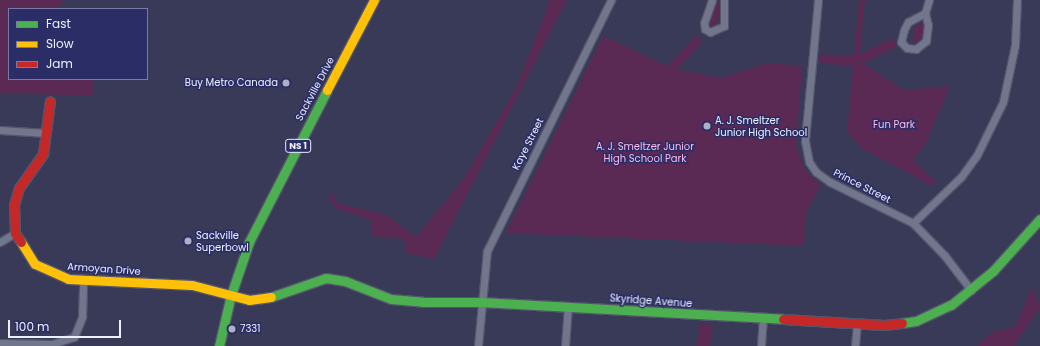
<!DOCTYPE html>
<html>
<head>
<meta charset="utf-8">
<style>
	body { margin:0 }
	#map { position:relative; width:1040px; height:346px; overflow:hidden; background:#383a58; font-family:Poppins,sans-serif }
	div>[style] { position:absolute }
	.green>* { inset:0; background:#5b2a54; transform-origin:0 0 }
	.roads { filter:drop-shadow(1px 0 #54556b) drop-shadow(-1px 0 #54556b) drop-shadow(0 1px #54556b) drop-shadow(0 -1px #54556b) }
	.street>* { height:7px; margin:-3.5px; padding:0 3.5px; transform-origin:3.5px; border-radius:3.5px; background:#72768d }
	.fast>* { height:9px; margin:-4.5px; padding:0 4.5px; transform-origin:4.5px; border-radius:4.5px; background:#4caf50 }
	.slow>* { height:9px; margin:-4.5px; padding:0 4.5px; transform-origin:4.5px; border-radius:4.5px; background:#ffc107 }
	.jam>* { height:9px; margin:-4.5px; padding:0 4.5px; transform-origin:4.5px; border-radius:4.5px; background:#c62828 }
	.dots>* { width:11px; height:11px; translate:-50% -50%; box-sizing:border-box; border:2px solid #2a2d66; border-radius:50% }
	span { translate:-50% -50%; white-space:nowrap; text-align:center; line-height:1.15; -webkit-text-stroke:3px #2a2d66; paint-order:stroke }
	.shield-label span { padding:1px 3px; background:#2a2d66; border:1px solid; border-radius:3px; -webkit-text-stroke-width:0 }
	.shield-label { font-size:9px; color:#edf0ff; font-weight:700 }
	.poi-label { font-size:10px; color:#edf0ff }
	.right { translate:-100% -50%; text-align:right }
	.left { translate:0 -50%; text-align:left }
	.street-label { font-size:10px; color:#edf0ff }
	.park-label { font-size:10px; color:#ffbaeb }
	.legend { position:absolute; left:8px; top:8px; width:140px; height:72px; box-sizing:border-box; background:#2a2d66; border:1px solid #787ba3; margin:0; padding:5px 7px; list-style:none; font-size:12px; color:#edf0ff }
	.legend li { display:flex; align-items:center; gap:8px; height:20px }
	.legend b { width:20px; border:1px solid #787ba3 }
	.scale { position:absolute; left:8px; top:320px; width:113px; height:18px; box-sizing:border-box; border:2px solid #edf0ff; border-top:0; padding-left:5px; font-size:12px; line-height:14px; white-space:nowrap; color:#edf0ff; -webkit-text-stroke:3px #2a2d66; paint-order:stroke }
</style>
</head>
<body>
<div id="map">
	<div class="green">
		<div style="clip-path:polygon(0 0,63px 0,58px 9px,9px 9px,9px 79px,94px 79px,94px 96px,0 93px)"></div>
		<div style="clip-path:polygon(550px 0,567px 0,434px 259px,406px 253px,404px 239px,372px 236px,371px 220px,335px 208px,328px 195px,333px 194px,337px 203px,388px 216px,416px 237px,465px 177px,517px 86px)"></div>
		<div style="clip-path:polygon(721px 0,718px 23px,714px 27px,707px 21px,715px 3px)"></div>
		<div style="clip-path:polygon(859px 0,867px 0,864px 5px,860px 54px,893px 38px,897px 47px,863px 63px,903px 90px,950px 86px,926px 143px,913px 160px,936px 182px,932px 186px,861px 148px,847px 132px,853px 66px,819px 63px,819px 54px,854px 56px)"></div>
		<div style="clip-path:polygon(925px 22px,923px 37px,917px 44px,912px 41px,915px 26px)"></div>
		<div style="clip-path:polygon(696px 35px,703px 41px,677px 70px,723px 78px,767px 63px,802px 66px,796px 145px,805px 170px,821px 185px,805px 215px,804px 246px,506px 233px,603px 36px,668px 66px)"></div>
		<div style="clip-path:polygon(1032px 288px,1040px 307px,1014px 346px,976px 346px,993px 332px,1015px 327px)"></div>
		<div style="left:700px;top:323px;width:13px;height:23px;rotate:9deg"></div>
	</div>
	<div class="roads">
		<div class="street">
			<div style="left:712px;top:0;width:24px;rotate:109deg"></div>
			<div style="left:704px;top:23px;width:6px;rotate:81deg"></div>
			<div style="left:705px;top:29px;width:6px;rotate:31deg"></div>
			<div style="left:710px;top:32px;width:15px;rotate:-23deg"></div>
			<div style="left:724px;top:26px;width:26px;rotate:-90deg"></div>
			<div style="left:818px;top:0;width:142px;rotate:95.3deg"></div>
			<div style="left:805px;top:141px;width:21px;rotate:79deg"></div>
			<div style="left:809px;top:162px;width:12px;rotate:55deg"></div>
			<div style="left:816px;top:172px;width:17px;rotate:36deg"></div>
			<div style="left:830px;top:182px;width:93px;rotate:26.3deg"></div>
			<div style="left:913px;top:223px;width:46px;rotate:45.9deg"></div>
			<div style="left:945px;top:256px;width:43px;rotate:52.6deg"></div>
			<div style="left:925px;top:13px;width:19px;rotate:152deg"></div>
			<div style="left:908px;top:22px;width:9px;rotate:117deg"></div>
			<div style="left:904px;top:30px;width:12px;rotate:104deg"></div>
			<div style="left:901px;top:42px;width:8px;rotate:45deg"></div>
			<div style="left:907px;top:48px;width:9px;rotate:6deg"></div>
			<div style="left:916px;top:49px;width:13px;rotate:-39deg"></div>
			<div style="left:926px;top:41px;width:16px;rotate:-83deg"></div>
			<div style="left:928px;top:25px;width:12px;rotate:-104deg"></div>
			<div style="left:925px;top:13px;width:14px;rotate:-73deg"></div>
			<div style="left:0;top:130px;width:46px;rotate:3.7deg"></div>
			<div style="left:913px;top:223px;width:66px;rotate:-43.8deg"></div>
			<div style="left:961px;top:177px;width:27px;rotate:-54deg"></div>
			<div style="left:977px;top:155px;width:59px;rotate:-63.9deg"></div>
			<div style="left:1003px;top:102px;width:58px;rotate:-78.1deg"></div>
			<div style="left:1015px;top:45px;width:45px;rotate:-87.5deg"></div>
			<div style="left:0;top:242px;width:17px;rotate:-31deg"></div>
			<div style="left:0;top:343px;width:52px;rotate:1.1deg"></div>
			<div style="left:52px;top:344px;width:23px;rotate:-18deg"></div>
			<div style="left:74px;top:337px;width:22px;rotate:-68deg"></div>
			<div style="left:82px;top:317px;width:37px;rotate:-88deg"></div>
			<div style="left:478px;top:346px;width:95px;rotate:-84.6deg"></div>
			<div style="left:487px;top:251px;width:280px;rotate:-63.7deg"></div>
			<div style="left:565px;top:346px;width:40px;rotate:-85.7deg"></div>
			<div style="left:761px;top:346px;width:27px;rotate:-86deg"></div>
			<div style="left:855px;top:346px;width:22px;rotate:-85deg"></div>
		</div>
		<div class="fast">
			<div style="left:271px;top:297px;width:58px;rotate:-19.1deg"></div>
			<div style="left:326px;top:278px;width:19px;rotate:9deg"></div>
			<div style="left:345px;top:281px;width:49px;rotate:21.4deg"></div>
			<div style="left:391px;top:299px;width:32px;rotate:5deg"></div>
			<div style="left:423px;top:302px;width:58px"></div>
			<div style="left:481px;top:302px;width:302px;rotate:3.2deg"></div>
			<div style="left:902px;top:323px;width:14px;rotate:-8deg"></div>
			<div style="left:916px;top:321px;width:38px;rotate:-25deg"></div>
			<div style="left:951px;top:305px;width:54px;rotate:-39deg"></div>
			<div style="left:993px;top:271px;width:70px;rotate:-47.9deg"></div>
			<div style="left:219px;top:346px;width:52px;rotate:-76.8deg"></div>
			<div style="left:231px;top:295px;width:56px;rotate:-71.2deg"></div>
			<div style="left:249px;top:242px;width:171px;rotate:-62.8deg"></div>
		</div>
		<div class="slow">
			<div style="left:327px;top:90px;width:102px;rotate:-62.4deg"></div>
			<div style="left:21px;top:242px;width:26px;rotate:58deg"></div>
			<div style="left:35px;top:264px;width:36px;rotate:24deg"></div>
			<div style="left:68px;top:279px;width:124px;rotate:2.8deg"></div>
			<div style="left:192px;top:285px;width:59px;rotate:14.7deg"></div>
			<div style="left:249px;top:300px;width:22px;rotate:-8deg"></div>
		</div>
		<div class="jam">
			<div style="left:21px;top:242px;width:11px;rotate:-124deg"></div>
			<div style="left:15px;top:233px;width:28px;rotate:-92deg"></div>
			<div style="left:14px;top:205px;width:18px;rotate:-74deg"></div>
			<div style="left:19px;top:188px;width:42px;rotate:-54.8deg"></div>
			<div style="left:43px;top:154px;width:53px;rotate:-82.5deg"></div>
			<div style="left:783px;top:319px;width:101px;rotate:3.4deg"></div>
			<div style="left:884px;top:325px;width:18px;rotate:-6deg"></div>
		</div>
	</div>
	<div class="dots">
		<div style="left:286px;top:83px;background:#aeb0c5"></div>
		<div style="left:707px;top:126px;background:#aeb0c5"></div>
		<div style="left:188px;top:241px;background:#aeb0c5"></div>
		<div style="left:232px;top:329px;background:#aeb0c5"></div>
	</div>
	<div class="shield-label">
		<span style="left:298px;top:146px">NS 1</span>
	</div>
	<div class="poi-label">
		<span class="right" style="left:278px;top:83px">Buy Metro Canada</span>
		<span class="left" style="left:715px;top:126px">A. J. Smeltzer<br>Junior High School</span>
		<span class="left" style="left:196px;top:241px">Sackville<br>Superbowl</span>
		<span class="left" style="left:240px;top:329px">7331</span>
	</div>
	<div class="street-label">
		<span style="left:315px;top:89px;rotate:-62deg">Sackville Drive</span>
		<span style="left:528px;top:144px;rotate:-63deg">Kaye Street</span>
		<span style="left:862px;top:186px;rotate:27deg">Prince Street</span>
		<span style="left:104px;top:269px;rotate:4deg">Armoyan Drive</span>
		<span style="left:651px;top:301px;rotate:4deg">Skyridge Avenue</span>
	</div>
	<div class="park-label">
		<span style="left:894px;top:125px">Fun Park</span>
		<span style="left:645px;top:152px">A. J. Smeltzer Junior<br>High School Park</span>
	</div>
	<ul class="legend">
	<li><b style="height:5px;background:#4caf50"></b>Fast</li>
	<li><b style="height:5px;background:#ffc107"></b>Slow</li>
	<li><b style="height:5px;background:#c62828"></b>Jam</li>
	</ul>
	<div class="scale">100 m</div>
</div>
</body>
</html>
